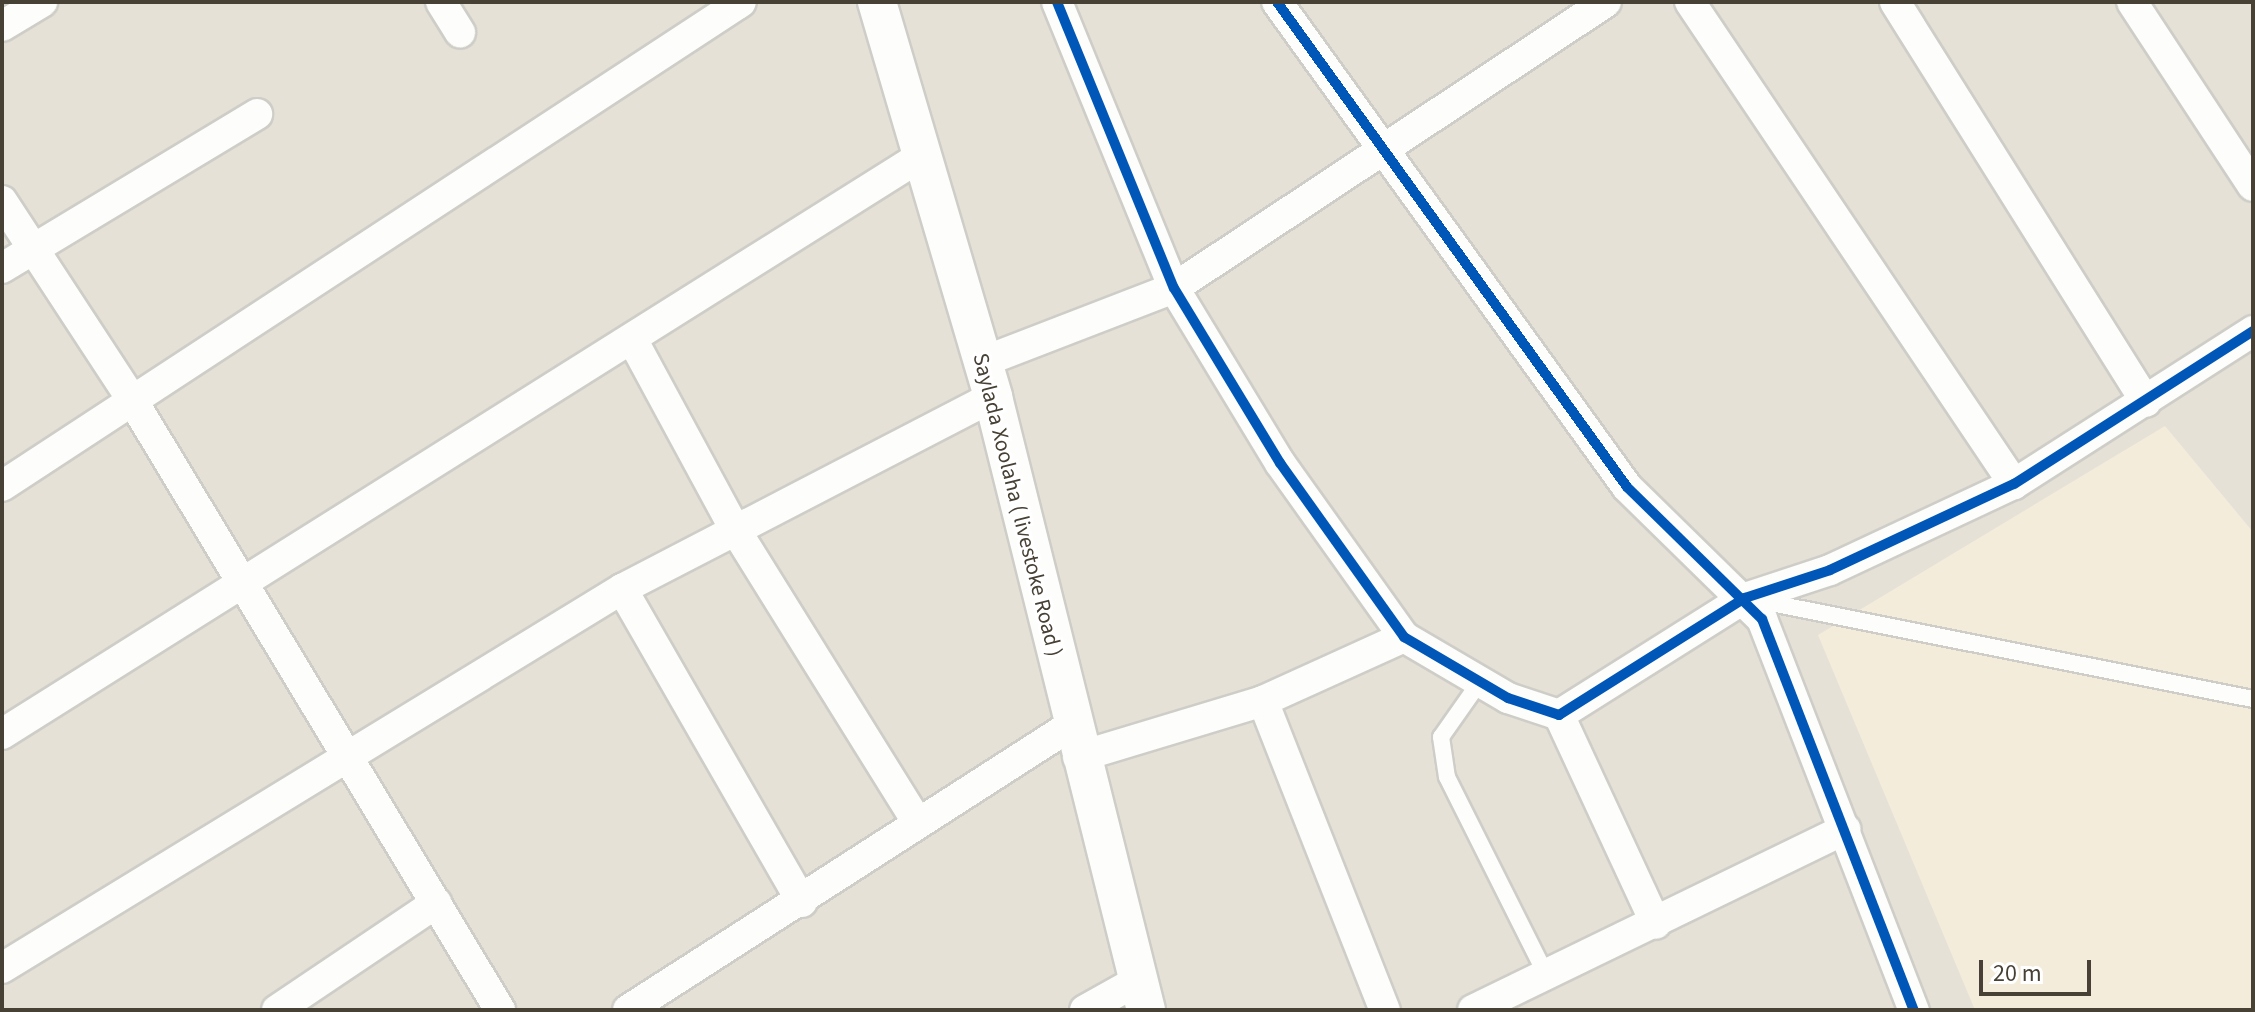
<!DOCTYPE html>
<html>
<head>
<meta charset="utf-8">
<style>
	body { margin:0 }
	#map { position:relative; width:2255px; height:1012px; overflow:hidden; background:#f0efea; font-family:"Source Sans 3",sans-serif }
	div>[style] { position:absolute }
	.residential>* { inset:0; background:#e5e1d6; transform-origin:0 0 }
	.commercial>* { inset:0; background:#f4ecdb }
	.roads { filter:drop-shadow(2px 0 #cecdc7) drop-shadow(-2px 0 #cecdc7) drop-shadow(0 2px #cecdc7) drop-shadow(0 -2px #cecdc7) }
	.service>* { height:16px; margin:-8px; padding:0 8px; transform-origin:8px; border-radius:8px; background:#fdfdfc }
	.minor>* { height:30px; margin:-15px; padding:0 15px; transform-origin:15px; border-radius:15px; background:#fdfdfc }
	.tertiary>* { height:38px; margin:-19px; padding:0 19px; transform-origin:19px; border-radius:19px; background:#fdfdfc }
	.cycleway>* { height:10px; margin:-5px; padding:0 5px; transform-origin:5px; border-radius:5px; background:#0057b8 }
	span { translate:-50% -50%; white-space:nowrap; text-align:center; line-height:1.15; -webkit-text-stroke:6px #fff; paint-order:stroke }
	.street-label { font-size:22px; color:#474135 }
	.frame { position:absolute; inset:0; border:4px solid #474135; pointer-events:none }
	.scale { position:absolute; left:1979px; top:960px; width:112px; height:36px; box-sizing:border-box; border:4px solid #474135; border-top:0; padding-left:10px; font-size:24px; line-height:28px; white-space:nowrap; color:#474135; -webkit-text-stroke:6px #fff; paint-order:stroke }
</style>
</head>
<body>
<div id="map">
	<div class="residential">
		<div style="left:2px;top:2px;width:2251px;height:1008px"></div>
	</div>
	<div class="commercial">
		<div style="clip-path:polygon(2165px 426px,2253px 532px,2253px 1010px,1975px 1010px,1818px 635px)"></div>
	</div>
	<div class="roads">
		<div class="service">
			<div style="left:1756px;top:600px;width:507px;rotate:11.27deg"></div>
			<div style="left:1479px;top:683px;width:66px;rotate:125.1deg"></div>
			<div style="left:1441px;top:737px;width:40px;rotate:81.5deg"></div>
			<div style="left:1447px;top:777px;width:224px;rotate:63.4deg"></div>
		</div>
		<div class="minor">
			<div style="left:441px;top:2px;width:36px;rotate:58deg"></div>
			<div style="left:1057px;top:2px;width:309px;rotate:67.8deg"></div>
			<div style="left:1174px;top:288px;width:205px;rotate:58.8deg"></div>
			<div style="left:1280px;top:463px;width:214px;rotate:54.5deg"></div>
			<div style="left:1404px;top:637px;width:121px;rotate:30.4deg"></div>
			<div style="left:1508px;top:698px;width:54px;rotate:18.4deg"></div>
			<div style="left:1559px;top:715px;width:220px;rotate:-32.2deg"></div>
			<div style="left:1745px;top:598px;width:89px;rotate:-18.2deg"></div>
			<div style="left:1830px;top:570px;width:203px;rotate:-25.1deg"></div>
			<div style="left:2014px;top:484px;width:284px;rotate:-32.6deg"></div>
			<div style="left:1277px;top:2px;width:598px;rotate:54.18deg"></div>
			<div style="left:1627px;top:487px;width:189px;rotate:44.4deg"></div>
			<div style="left:1762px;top:619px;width:420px;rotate:68.8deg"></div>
			<div style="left:1690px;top:2px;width:581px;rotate:56.09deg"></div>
			<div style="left:1895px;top:2px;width:472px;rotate:57.9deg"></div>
			<div style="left:2132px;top:2px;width:220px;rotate:56.7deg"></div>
			<div style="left:2px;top:26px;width:47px;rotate:-31deg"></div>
			<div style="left:2px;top:201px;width:241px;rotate:56.8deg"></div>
			<div style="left:134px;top:403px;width:709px;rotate:58.91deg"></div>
			<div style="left:2px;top:268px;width:298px;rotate:-31.1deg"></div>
			<div style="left:632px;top:339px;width:213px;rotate:61.6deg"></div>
			<div style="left:733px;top:526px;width:350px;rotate:58.1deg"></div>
			<div style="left:982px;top:362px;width:206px;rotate:-21.1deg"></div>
			<div style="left:1174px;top:288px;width:518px;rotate:-33.51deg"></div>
			<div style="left:2px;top:486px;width:883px;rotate:-33.22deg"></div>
			<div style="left:622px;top:589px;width:361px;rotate:60.1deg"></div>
			<div style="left:1263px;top:701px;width:332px;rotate:68.5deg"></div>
			<div style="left:1559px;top:715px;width:230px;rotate:65.1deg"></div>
			<div style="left:2px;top:734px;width:1088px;rotate:-32.16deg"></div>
			<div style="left:1078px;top:757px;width:193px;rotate:-16.8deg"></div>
			<div style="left:1263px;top:701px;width:155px;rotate:-24.4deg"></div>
			<div style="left:2px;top:968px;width:727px;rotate:-31.44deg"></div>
			<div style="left:622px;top:589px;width:418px;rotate:-27.4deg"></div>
			<div style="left:277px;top:1010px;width:192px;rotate:-33.9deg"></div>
			<div style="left:628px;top:1010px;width:525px;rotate:-32.72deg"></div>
			<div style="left:1085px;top:1010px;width:62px;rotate:-29.1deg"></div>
			<div style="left:1473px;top:1010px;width:414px;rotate:-25.9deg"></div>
		</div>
		<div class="tertiary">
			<div style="left:877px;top:2px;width:412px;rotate:73.6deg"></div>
			<div style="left:993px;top:397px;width:632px;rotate:75.99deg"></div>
		</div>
	</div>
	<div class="cycleway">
		<div style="left:1057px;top:2px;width:309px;rotate:67.8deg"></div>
		<div style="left:1174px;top:288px;width:205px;rotate:58.8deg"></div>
		<div style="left:1280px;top:463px;width:214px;rotate:54.5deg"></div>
		<div style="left:1404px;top:637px;width:121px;rotate:30.4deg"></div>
		<div style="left:1508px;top:698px;width:54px;rotate:18.4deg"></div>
		<div style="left:1559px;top:715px;width:220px;rotate:-32.2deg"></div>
		<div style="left:1745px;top:598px;width:89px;rotate:-18.2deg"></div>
		<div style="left:1830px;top:570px;width:203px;rotate:-25.1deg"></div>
		<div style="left:2014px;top:484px;width:284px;rotate:-32.6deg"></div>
		<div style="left:1277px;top:2px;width:598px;rotate:54.18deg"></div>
		<div style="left:1627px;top:487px;width:189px;rotate:44.4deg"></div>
		<div style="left:1762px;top:619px;width:420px;rotate:68.8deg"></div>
	</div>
	<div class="street-label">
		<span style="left:1017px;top:505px;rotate:76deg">Saylada Xoolaha ( livestoke Road )</span>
	</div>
	<div class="frame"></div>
	<div class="scale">20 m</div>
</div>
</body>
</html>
